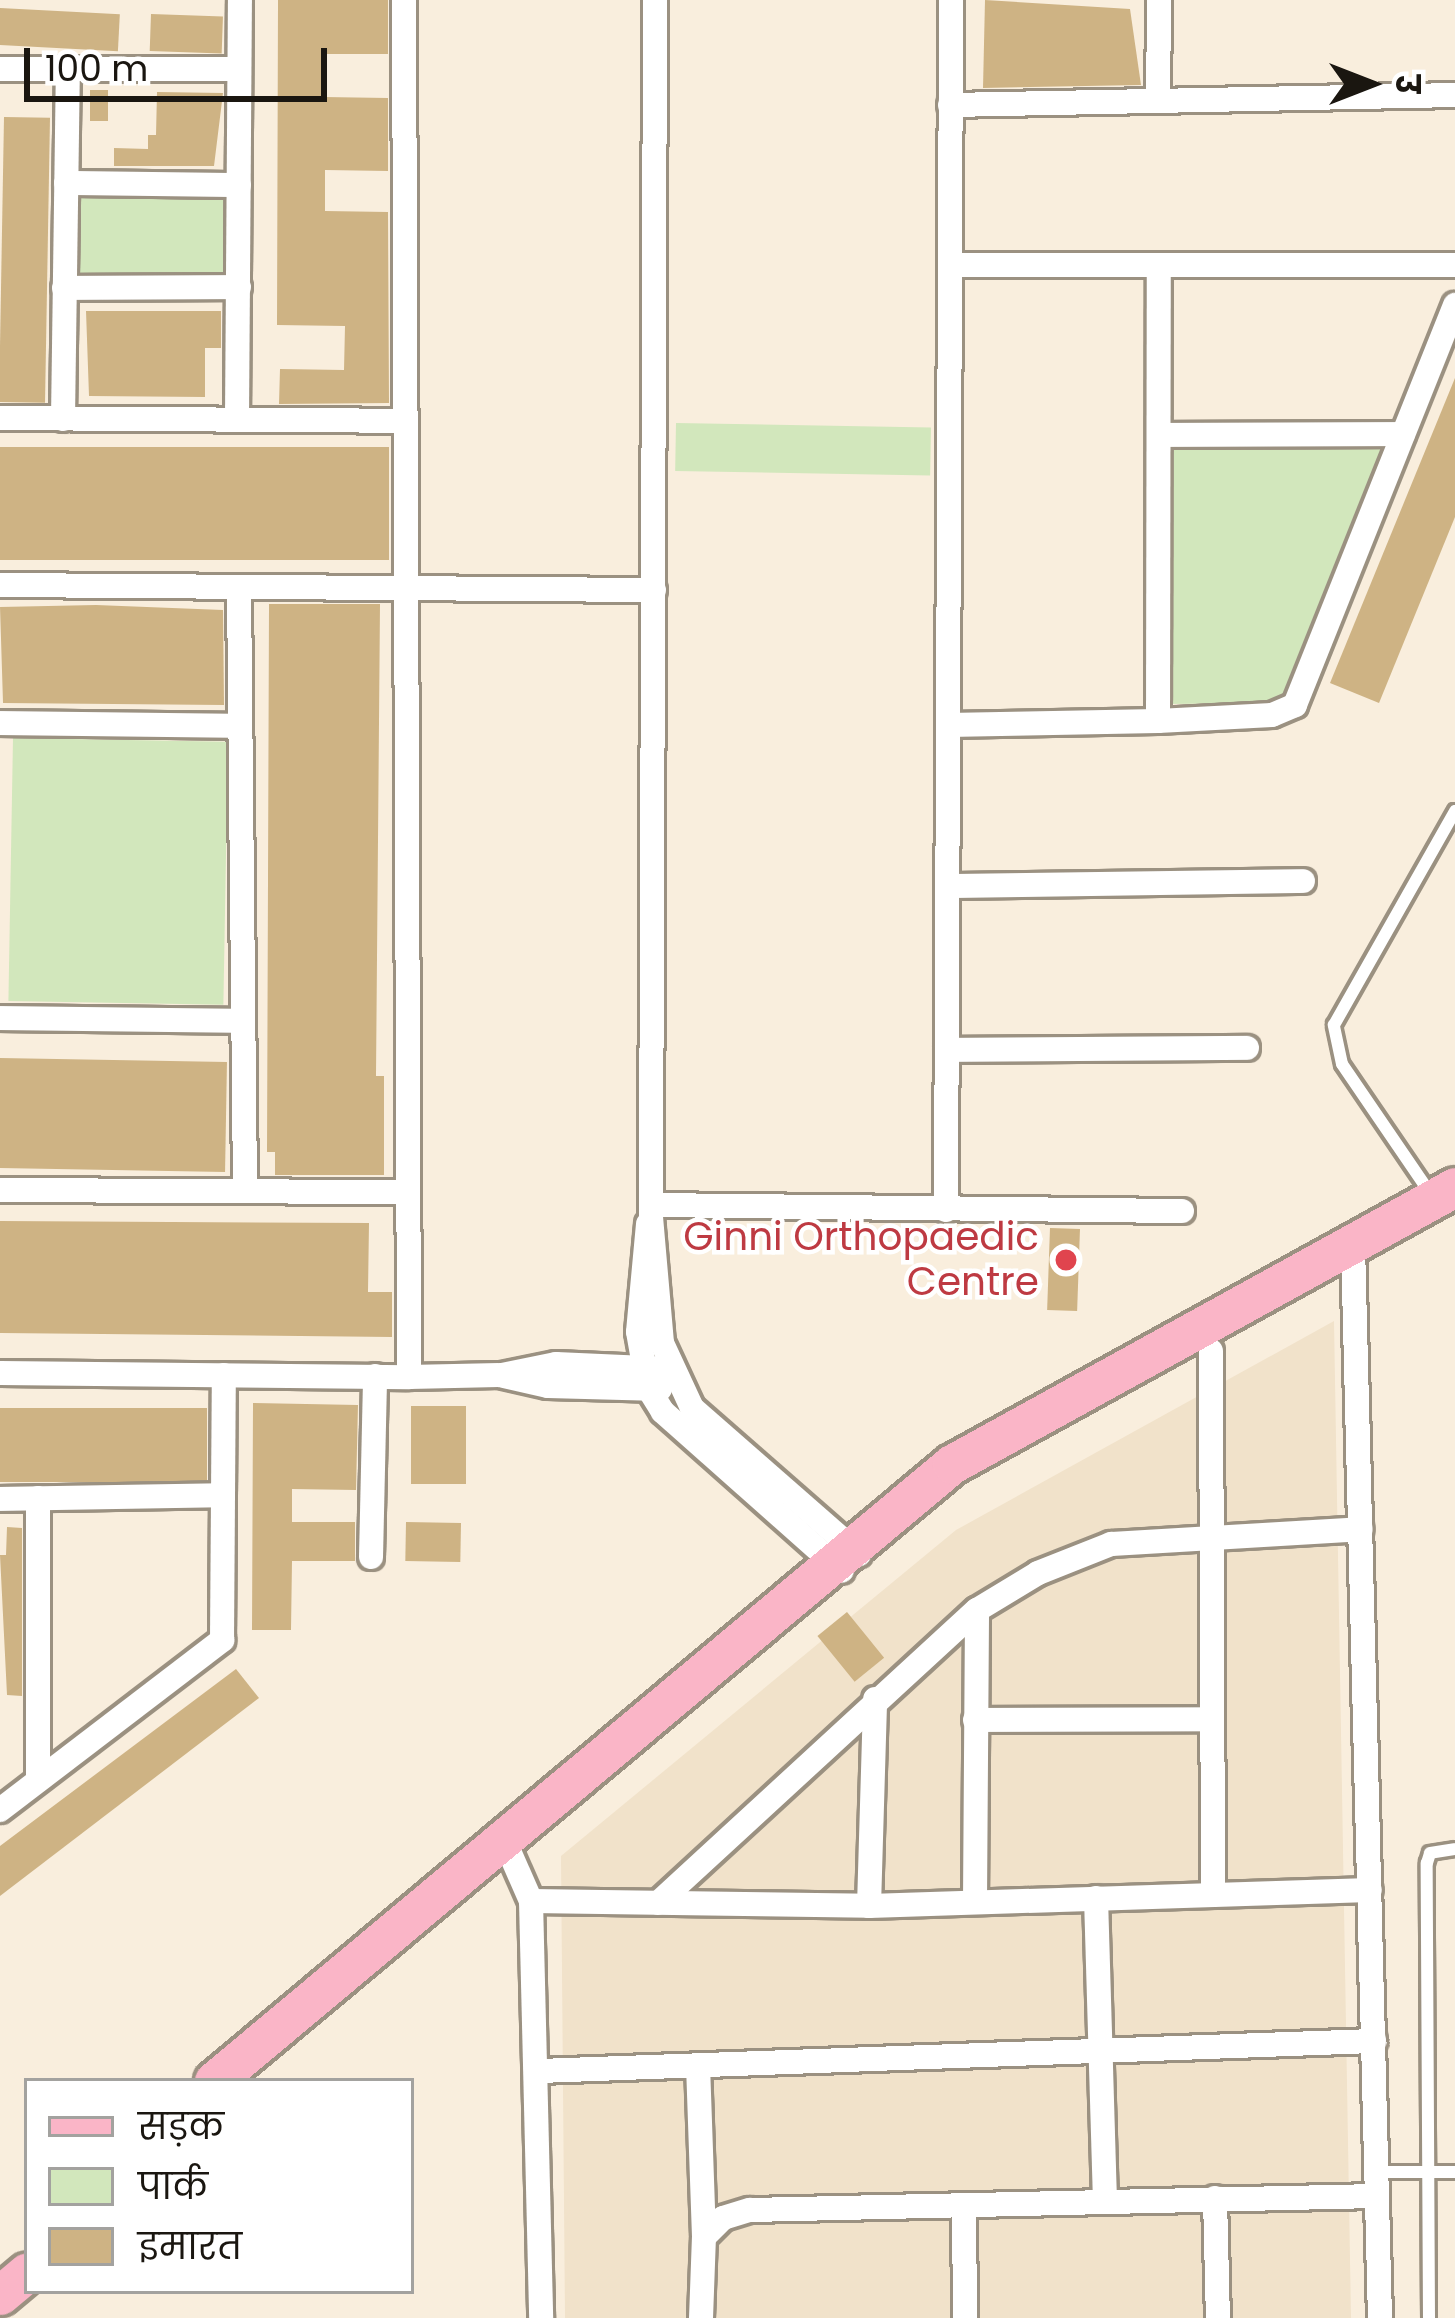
<!DOCTYPE html>
<html>
<head>
<meta charset="utf-8">
<style>
	body { margin:0 }
	#map { position:relative; width:1455px; height:2318px; overflow:hidden; background:#f9eedd; font-family:Poppins,"Noto Sans Devanagari",sans-serif }
	div>[style] { position:absolute }
	.built>* { inset:0; background:#f1e2ca }
	.green>* { inset:0; background:#d2e7bc; transform-origin:0 0 }
	.building>* { inset:0; background:#ceb384; transform-origin:0 0 }
	.roads { filter:drop-shadow(3px 0 #9b9181) drop-shadow(-3px 0 #9b9181) drop-shadow(0 3px #9b9181) drop-shadow(0 -3px #9b9181) }
	.service>* { height:12px; margin:-6px; padding:0 6px; transform-origin:6px; border-radius:6px; background:#fff }
	.minor>* { height:24px; margin:-12px; padding:0 12px; transform-origin:12px; border-radius:12px; background:#fff }
	.primary>* { height:39px; margin:-19.5px; padding:0 19.5px; transform-origin:19.5px; border-radius:19.5px; background:#fab5c7 }
	.dots>* { width:33px; height:33px; translate:-50% -50%; box-sizing:border-box; border:6px solid #fff; border-radius:50% }
	span { translate:-50% -50%; white-space:nowrap; text-align:center; line-height:1.15; -webkit-text-stroke:9px #fff; paint-order:stroke }
	.health-label { font-size:39px; color:#be3a42 }
	.right { translate:-100% -50%; text-align:right }
	.legend { position:absolute; left:24px; top:2078px; width:390px; height:216px; box-sizing:border-box; background:#fff; border:3px solid #a3a29f; margin:0; padding:15px 21px; list-style:none; font-size:36px; color:#1a1610 }
	.legend li { display:flex; align-items:center; gap:24px; height:60px }
	.legend b { width:60px; border:3px solid #a3a29f }
	.north { position:absolute; left:1311px; top:24px; width:120px; height:120px; -webkit-text-stroke:9px #fff; paint-order:stroke; rotate:90deg; font-size:33px; font-weight:700; line-height:48px; text-align:center; color:#1a1610 }
	.north::after { content:''; display:block; margin:auto; width:42px; height:54px; background:#1a1610; clip-path:polygon(50% 0,100% 100%,50% 72%,0 100%) }
	.scale { position:absolute; left:24px; top:48px; width:303px; height:54px; box-sizing:border-box; border:6px solid #1a1610; border-top:0; padding-left:15px; font-size:36px; line-height:42px; white-space:nowrap; color:#1a1610; -webkit-text-stroke:9px #fff; paint-order:stroke }
</style>
</head>
<body>
<div id="map">
	<div class="built">
		<div style="clip-path:polygon(1334px 1321px,1351px 2318px,565px 2318px,561px 1856px,956px 1530px)"></div>
	</div>
	<div class="green">
		<div style="left:228px;top:192px;width:83px;height:150px;rotate:89deg"></div>
		<div style="left:676px;top:423px;width:255px;height:48px;rotate:1deg"></div>
		<div style="clip-path:polygon(1168px 447px,1386px 447px,1281px 703px,1168px 704px)"></div>
		<div style="left:13px;top:738px;width:215px;height:263px;rotate:1deg"></div>
	</div>
	<div class="building">
		<div style="clip-path:polygon(278px 0,388px 0,388px 54px,325px 54px,324px 97px,388px 98px,388px 171px,325px 170px,325px 211px,388px 212px,389px 403px,279px 404px,280px 369px,344px 370px,345px 326px,277px 325px)"></div>
		<div style="clip-path:polygon(985px 0,1130px 9px,1141px 85px,983px 88px)"></div>
		<div style="left:0;top:8px;width:120px;height:37px;rotate:3deg"></div>
		<div style="left:151px;top:14px;width:72px;height:37px;rotate:2deg"></div>
		<div style="left:90px;top:90px;width:18px;height:31px"></div>
		<div style="clip-path:polygon(157px 92px,223px 93px,214px 166px,114px 166px,114px 148px,148px 149px,148px 135px,156px 135px)"></div>
		<div style="left:4px;top:117px;width:46px;height:285px;rotate:1deg"></div>
		<div style="clip-path:polygon(86px 311px,221px 311px,221px 348px,205px 348px,205px 397px,89px 396px)"></div>
		<div style="clip-path:polygon(1455px 378px,1455px 517px,1379px 703px,1330px 683px)"></div>
		<div style="left:0;top:447px;width:389px;height:113px"></div>
		<div style="clip-path:polygon(269px 604px,380px 604px,376px 1076px,384px 1076px,384px 1175px,275px 1175px,275px 1152px,267px 1152px)"></div>
		<div style="clip-path:polygon(96px 605px,223px 610px,224px 705px,3px 703px,0 607px)"></div>
		<div style="left:0;top:1058px;width:227px;height:110px;rotate:1deg"></div>
		<div style="clip-path:polygon(0 1221px,369px 1223px,368px 1292px,392px 1292px,392px 1337px,0 1333px)"></div>
		<div style="left:1050px;top:1228px;width:30px;height:82px;rotate:2deg"></div>
		<div style="clip-path:polygon(253px 1403px,358px 1405px,356px 1490px,292px 1489px,292px 1522px,355px 1522px,355px 1561px,292px 1561px,291px 1630px,252px 1630px)"></div>
		<div style="left:411px;top:1406px;width:55px;height:78px"></div>
		<div style="left:0;top:1408px;width:207px;height:74px"></div>
		<div style="left:406px;top:1522px;width:55px;height:39px;rotate:1deg"></div>
		<div style="clip-path:polygon(7px 1527px,22px 1528px,22px 1696px,7px 1695px,0 1555px,6px 1555px)"></div>
		<div style="left:847px;top:1612px;width:59px;height:38px;rotate:51deg"></div>
		<div style="clip-path:polygon(236px 1669px,259px 1698px,0 1896px,0 1846px)"></div>
	</div>
	<div class="roads">
		<div class="service">
			<div style="left:1430px;top:1193px;width:156px;rotate:-124.3deg"></div>
			<div style="left:1342px;top:1064px;width:40px;rotate:-102deg"></div>
			<div style="left:1334px;top:1025px;width:246px;rotate:-60.5deg"></div>
			<div style="left:1377px;top:2172px;width:78px"></div>
			<div style="left:1429px;top:2318px;width:455px;rotate:-90.3deg"></div>
			<div style="left:1427px;top:1863px;width:10px;rotate:-73deg"></div>
			<div style="left:1430px;top:1853px;width:25px;rotate:-9deg"></div>
		</div>
		<div class="minor">
			<div style="left:404px;top:0;width:1377px;rotate:89.79deg"></div>
			<div style="left:655px;top:0;width:1217px;rotate:90.19deg"></div>
			<div style="left:651px;top:1217px;width:126px;rotate:85deg"></div>
			<div style="left:662px;top:1343px;width:72px;rotate:65.2deg"></div>
			<div style="left:692px;top:1408px;width:222px;rotate:41.2deg"></div>
			<div style="left:0;top:69px;width:239px"></div>
			<div style="left:1158px;top:101px;width:101px;rotate:-89.4deg"></div>
			<div style="left:950px;top:105px;width:505px;rotate:-1.13deg"></div>
			<div style="left:66px;top:183px;width:173px;rotate:0.7deg"></div>
			<div style="left:950px;top:265px;width:505px"></div>
			<div style="left:64px;top:288px;width:175px;rotate:-0.3deg"></div>
			<div style="left:0;top:418px;width:405px;rotate:0.4deg"></div>
			<div style="left:63px;top:419px;width:350px;rotate:-89.2deg"></div>
			<div style="left:237px;top:420px;width:420px;rotate:-89.6deg"></div>
			<div style="left:1159px;top:435px;width:244px;rotate:-0.2deg"></div>
			<div style="left:0;top:585px;width:654px;rotate:0.44deg"></div>
			<div style="left:239px;top:587px;width:604px;rotate:89.43deg"></div>
			<div style="left:1158px;top:721px;width:456px;rotate:-89.9deg"></div>
			<div style="left:0;top:723px;width:240px;rotate:0.7deg"></div>
			<div style="left:948px;top:725px;width:210px;rotate:-1.1deg"></div>
			<div style="left:1158px;top:721px;width:114px;rotate:-3deg"></div>
			<div style="left:1272px;top:715px;width:25px;rotate:-23deg"></div>
			<div style="left:1295px;top:705px;width:431px;rotate:-68.2deg"></div>
			<div style="left:948px;top:886px;width:355px;rotate:-0.8deg"></div>
			<div style="left:0;top:1018px;width:243px;rotate:0.7deg"></div>
			<div style="left:947px;top:1050px;width:300px;rotate:-0.4deg"></div>
			<div style="left:0;top:1190px;width:405px;rotate:0.3deg"></div>
			<div style="left:651px;top:1205px;width:531px;rotate:0.65deg"></div>
			<div style="left:946px;top:1210px;width:1210px;rotate:-89.76deg"></div>
			<div style="left:648px;top:1224px;width:108px;rotate:95.3deg"></div>
			<div style="left:638px;top:1332px;width:57px;rotate:79.9deg"></div>
			<div style="left:648px;top:1388px;width:28px;rotate:58deg"></div>
			<div style="left:663px;top:1412px;width:239px;rotate:41.6deg"></div>
			<div style="left:1353px;top:1245px;width:1073px;rotate:88.56deg"></div>
			<div style="left:1211px;top:1351px;width:544px;rotate:89.79deg"></div>
			<div style="left:0;top:1373px;width:409px;rotate:0.6deg"></div>
			<div style="left:409px;top:1377px;width:93px;rotate:-1.2deg"></div>
			<div style="left:502px;top:1375px;width:55px;rotate:-11.5deg"></div>
			<div style="left:556px;top:1364px;width:112px;rotate:2.6deg"></div>
			<div style="left:504px;top:1376px;width:45px;rotate:12.8deg"></div>
			<div style="left:548px;top:1386px;width:112px;rotate:1.5deg"></div>
			<div style="left:38px;top:1498px;width:282px;rotate:90deg"></div>
			<div style="left:0;top:1499px;width:223px;rotate:-1deg"></div>
			<div style="left:371px;top:1557px;width:181px;rotate:-88.7deg"></div>
			<div style="left:975px;top:1720px;width:237px;rotate:-0.2deg"></div>
			<div style="left:0;top:1810px;width:280px;rotate:-37.4deg"></div>
			<div style="left:222px;top:1640px;width:265px;rotate:-89.6deg"></div>
			<div style="left:502px;top:1835px;width:72px;rotate:66.3deg"></div>
			<div style="left:531px;top:1901px;width:417px;rotate:88.6deg"></div>
			<div style="left:1096px;top:1898px;width:303px;rotate:88.3deg"></div>
			<div style="left:531px;top:1901px;width:338px;rotate:0.8deg"></div>
			<div style="left:869px;top:1906px;width:501px;rotate:-1.83deg"></div>
			<div style="left:975px;top:1902px;width:292px;rotate:-89.6deg"></div>
			<div style="left:658px;top:1903px;width:433px;rotate:-42.6deg"></div>
			<div style="left:977px;top:1610px;width:71px;rotate:-31.2deg"></div>
			<div style="left:1038px;top:1573px;width:79px;rotate:-21.7deg"></div>
			<div style="left:1111px;top:1544px;width:250px;rotate:-3.4deg"></div>
			<div style="left:869px;top:1906px;width:207px;rotate:-88.3deg"></div>
			<div style="left:698px;top:2065px;width:172px;rotate:88deg"></div>
			<div style="left:539px;top:2071px;width:836px;rotate:-2.06deg"></div>
			<div style="left:1215px;top:2198px;width:120px;rotate:88.6deg"></div>
			<div style="left:964px;top:2205px;width:113px;rotate:89.5deg"></div>
			<div style="left:701px;top:2318px;width:81px;rotate:-87.9deg"></div>
			<div style="left:704px;top:2237px;width:27px;rotate:-45deg"></div>
			<div style="left:723px;top:2218px;width:28px;rotate:-17deg"></div>
			<div style="left:750px;top:2210px;width:627px;rotate:-1.28deg"></div>
		</div>
		<div class="primary">
			<div style="left:214px;top:2081px;width:962px;rotate:-39.9deg"></div>
			<div style="left:952px;top:1464px;width:574px;rotate:-28.84deg"></div>
			<div style="left:0;top:2295px;width:35px;rotate:-40deg"></div>
		</div>
	</div>
	<div class="dots">
		<div style="left:1066px;top:1260px;background:#e0444e"></div>
	</div>
	<div class="health-label">
		<span class="right" style="left:1039px;top:1260px">Ginni Orthopaedic<br>Centre</span>
	</div>
	<ul class="legend">
	<li><b style="height:15px;background:#fab5c7"></b>सड़क</li>
	<li><b style="height:33px;background:#d2e7bc"></b>पार्क</li>
	<li><b style="height:33px;background:#ceb384"></b>इमारत</li>
	</ul>
	<div class="north">उ</div>
	<div class="scale">100 m</div>
</div>
</body>
</html>
